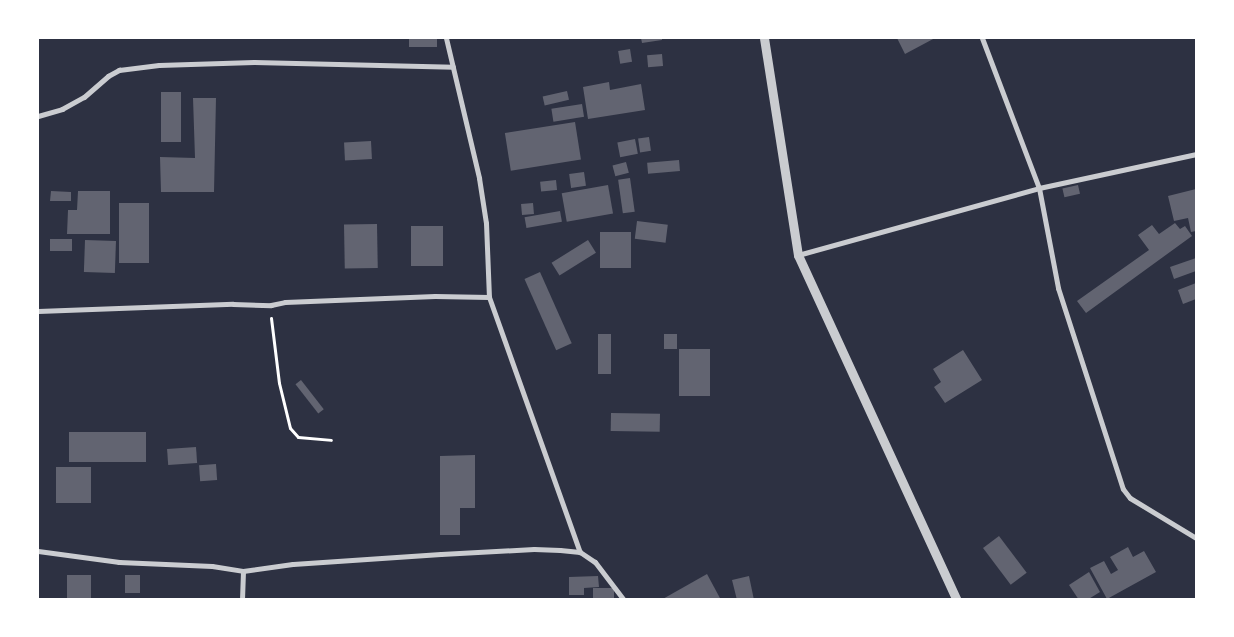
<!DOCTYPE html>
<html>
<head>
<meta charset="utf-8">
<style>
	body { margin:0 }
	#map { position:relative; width:1234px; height:637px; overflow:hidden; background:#2d3142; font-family:"Sofia Sans Condensed",sans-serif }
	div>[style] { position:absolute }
	.building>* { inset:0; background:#626471; transform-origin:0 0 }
	.path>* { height:3px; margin:-1.5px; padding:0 1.5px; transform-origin:1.5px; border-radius:1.5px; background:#fff }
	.minor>* { height:5px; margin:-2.5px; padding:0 2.5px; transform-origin:2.5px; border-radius:2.5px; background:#caccd0 }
	.tertiary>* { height:9px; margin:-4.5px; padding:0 4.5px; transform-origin:4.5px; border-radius:4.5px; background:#caccd0 }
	span { translate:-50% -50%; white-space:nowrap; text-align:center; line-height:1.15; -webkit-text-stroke:4px #fff; paint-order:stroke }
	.frame { position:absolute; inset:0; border:39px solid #fff; pointer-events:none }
</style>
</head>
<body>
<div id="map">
	<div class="building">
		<div style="left:409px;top:38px;width:28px;height:9px"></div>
		<div style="clip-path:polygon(641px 38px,662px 38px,662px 40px,642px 43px)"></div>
		<div style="clip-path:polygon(897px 38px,935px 38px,905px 54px)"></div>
		<div style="left:630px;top:49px;width:13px;height:12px;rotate:81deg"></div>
		<div style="left:662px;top:54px;width:12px;height:15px;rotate:85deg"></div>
		<div style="clip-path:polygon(609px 82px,610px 90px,641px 84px,645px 110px,588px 119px,583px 87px)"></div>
		<div style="left:567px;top:91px;width:9px;height:25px;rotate:77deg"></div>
		<div style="left:161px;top:92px;width:20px;height:50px"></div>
		<div style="clip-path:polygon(193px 98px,216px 98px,214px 192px,161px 192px,160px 157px,195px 158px)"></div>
		<div style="left:582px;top:104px;width:13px;height:31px;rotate:81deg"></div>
		<div style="left:575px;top:122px;width:38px;height:71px;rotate:81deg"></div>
		<div style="left:649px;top:137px;width:14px;height:11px;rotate:82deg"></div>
		<div style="left:635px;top:139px;width:15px;height:18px;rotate:79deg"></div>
		<div style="left:371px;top:141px;width:18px;height:27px;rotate:87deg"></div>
		<div style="left:679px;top:160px;width:11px;height:32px;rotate:85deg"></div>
		<div style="left:626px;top:162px;width:11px;height:14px;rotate:75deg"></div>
		<div style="left:584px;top:172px;width:14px;height:15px;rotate:82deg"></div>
		<div style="left:630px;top:178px;width:34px;height:12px;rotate:82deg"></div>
		<div style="left:556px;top:180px;width:10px;height:16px;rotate:84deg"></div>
		<div style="left:608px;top:185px;width:29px;height:47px;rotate:80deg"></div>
		<div style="left:1078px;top:185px;width:9px;height:16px;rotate:77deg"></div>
		<div style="clip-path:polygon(1196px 189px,1196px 231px,1191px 232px,1188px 218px,1174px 221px,1168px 196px)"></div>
		<div style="clip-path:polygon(51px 191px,71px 192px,71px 201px,50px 201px)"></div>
		<div style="clip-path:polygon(78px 191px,110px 191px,110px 234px,67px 234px,68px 210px,77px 210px)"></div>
		<div style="left:119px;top:203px;width:30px;height:60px"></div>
		<div style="left:533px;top:203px;width:11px;height:12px;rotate:85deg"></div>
		<div style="left:560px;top:211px;width:11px;height:36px;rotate:80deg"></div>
		<div style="left:637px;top:221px;width:31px;height:18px;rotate:7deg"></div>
		<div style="clip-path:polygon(1175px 223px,1180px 229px,1185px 226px,1192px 236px,1086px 313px,1077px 301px,1149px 250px,1138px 235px,1152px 225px,1159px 234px)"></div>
		<div style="left:377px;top:224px;width:44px;height:33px;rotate:89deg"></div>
		<div style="left:443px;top:226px;width:40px;height:32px;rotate:90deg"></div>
		<div style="left:631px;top:232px;width:36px;height:31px;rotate:90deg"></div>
		<div style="left:50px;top:239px;width:22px;height:12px"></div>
		<div style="left:85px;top:240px;width:31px;height:32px;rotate:2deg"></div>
		<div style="left:588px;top:240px;width:15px;height:43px;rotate:58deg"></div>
		<div style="clip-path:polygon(1196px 258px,1196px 271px,1174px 279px,1170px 267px)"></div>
		<div style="left:540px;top:272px;width:78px;height:17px;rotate:66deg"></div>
		<div style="clip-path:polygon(1196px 283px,1196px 299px,1183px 304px,1178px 290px)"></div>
		<div style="left:598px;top:334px;width:13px;height:40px"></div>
		<div style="left:664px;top:334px;width:13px;height:15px"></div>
		<div style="left:710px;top:349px;width:47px;height:31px;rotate:90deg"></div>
		<div style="clip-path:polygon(963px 350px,982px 380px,945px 403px,934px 387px,941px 382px,933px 369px)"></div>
		<div style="left:301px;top:380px;width:37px;height:7px;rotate:52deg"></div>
		<div style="left:611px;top:413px;width:49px;height:18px;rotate:1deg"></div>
		<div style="left:146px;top:432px;width:30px;height:77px;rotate:90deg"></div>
		<div style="left:196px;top:447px;width:16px;height:29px;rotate:86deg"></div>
		<div style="clip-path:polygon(475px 455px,475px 508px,460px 508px,460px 535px,440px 535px,440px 456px)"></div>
		<div style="left:216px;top:464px;width:16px;height:17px;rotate:86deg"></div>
		<div style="left:56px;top:467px;width:35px;height:36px"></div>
		<div style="left:999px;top:536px;width:46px;height:20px;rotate:53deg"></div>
		<div style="clip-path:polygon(1128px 547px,1133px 557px,1144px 551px,1156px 572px,1107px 599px,1090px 568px,1104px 561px,1111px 574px,1118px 570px,1110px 557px)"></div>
		<div style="clip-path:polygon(1089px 572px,1100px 592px,1087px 600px,1079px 600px,1069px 585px)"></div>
		<div style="clip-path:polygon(707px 574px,721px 600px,661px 600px)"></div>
		<div style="left:67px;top:575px;width:24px;height:25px"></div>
		<div style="left:140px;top:575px;width:18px;height:15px;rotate:90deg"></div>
		<div style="clip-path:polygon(598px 576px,599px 587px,584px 588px,584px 595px,569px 595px,569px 577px)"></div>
		<div style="clip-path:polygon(749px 576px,754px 600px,737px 600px,732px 580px)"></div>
		<div style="left:593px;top:588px;width:21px;height:11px"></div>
	</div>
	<div class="path">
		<div style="left:271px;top:318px;width:65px;rotate:83deg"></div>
		<div style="left:279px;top:383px;width:46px;rotate:76.3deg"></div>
		<div style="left:290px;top:428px;width:12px;rotate:48deg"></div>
		<div style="left:298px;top:437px;width:33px;rotate:5deg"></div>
	</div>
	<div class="minor">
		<div style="left:446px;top:38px;width:144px;rotate:76.7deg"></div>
		<div style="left:479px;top:178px;width:46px;rotate:81.2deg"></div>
		<div style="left:486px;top:223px;width:74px;rotate:87.7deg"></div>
		<div style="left:489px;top:297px;width:271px;rotate:70.4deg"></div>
		<div style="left:982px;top:38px;width:160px;rotate:69.2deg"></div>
		<div style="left:1039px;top:188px;width:102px;rotate:79.2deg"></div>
		<div style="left:1058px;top:288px;width:211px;rotate:72.1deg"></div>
		<div style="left:1123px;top:489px;width:11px;rotate:52deg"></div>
		<div style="left:1130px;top:498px;width:77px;rotate:31.2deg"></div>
		<div style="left:38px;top:116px;width:25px;rotate:-16deg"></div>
		<div style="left:62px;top:109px;width:25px;rotate:-29deg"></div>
		<div style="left:84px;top:97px;width:32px;rotate:-41deg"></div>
		<div style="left:108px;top:76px;width:13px;rotate:-29deg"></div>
		<div style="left:119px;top:70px;width:40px;rotate:-7.1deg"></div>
		<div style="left:159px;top:65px;width:95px;rotate:-1.8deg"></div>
		<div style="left:254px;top:62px;width:199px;rotate:1.4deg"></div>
		<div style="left:798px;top:255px;width:250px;rotate:-15.5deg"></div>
		<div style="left:1039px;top:188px;width:161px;rotate:-12.2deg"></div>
		<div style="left:38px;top:311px;width:195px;rotate:-2.1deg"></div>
		<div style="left:233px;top:304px;width:38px;rotate:2deg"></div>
		<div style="left:271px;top:305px;width:14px;rotate:-12deg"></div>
		<div style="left:285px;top:302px;width:150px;rotate:-2.3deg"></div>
		<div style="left:435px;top:296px;width:54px;rotate:1.1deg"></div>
		<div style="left:38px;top:551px;width:82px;rotate:7.7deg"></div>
		<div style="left:119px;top:562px;width:93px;rotate:2.5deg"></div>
		<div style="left:212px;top:566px;width:31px;rotate:9deg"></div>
		<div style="left:243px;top:571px;width:29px;rotate:92deg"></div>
		<div style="left:243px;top:571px;width:50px;rotate:-8deg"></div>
		<div style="left:293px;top:564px;width:148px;rotate:-3.9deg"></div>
		<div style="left:441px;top:554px;width:93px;rotate:-3.1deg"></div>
		<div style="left:534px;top:549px;width:26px;rotate:2deg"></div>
		<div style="left:560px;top:550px;width:20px;rotate:6deg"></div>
		<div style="left:580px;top:552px;width:18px;rotate:34deg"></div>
		<div style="left:595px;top:562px;width:48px;rotate:52.7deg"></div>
	</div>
	<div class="tertiary">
		<div style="left:764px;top:38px;width:220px;rotate:81.1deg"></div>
		<div style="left:798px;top:255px;width:380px;rotate:65.3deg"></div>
	</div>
	<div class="frame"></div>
</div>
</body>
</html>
